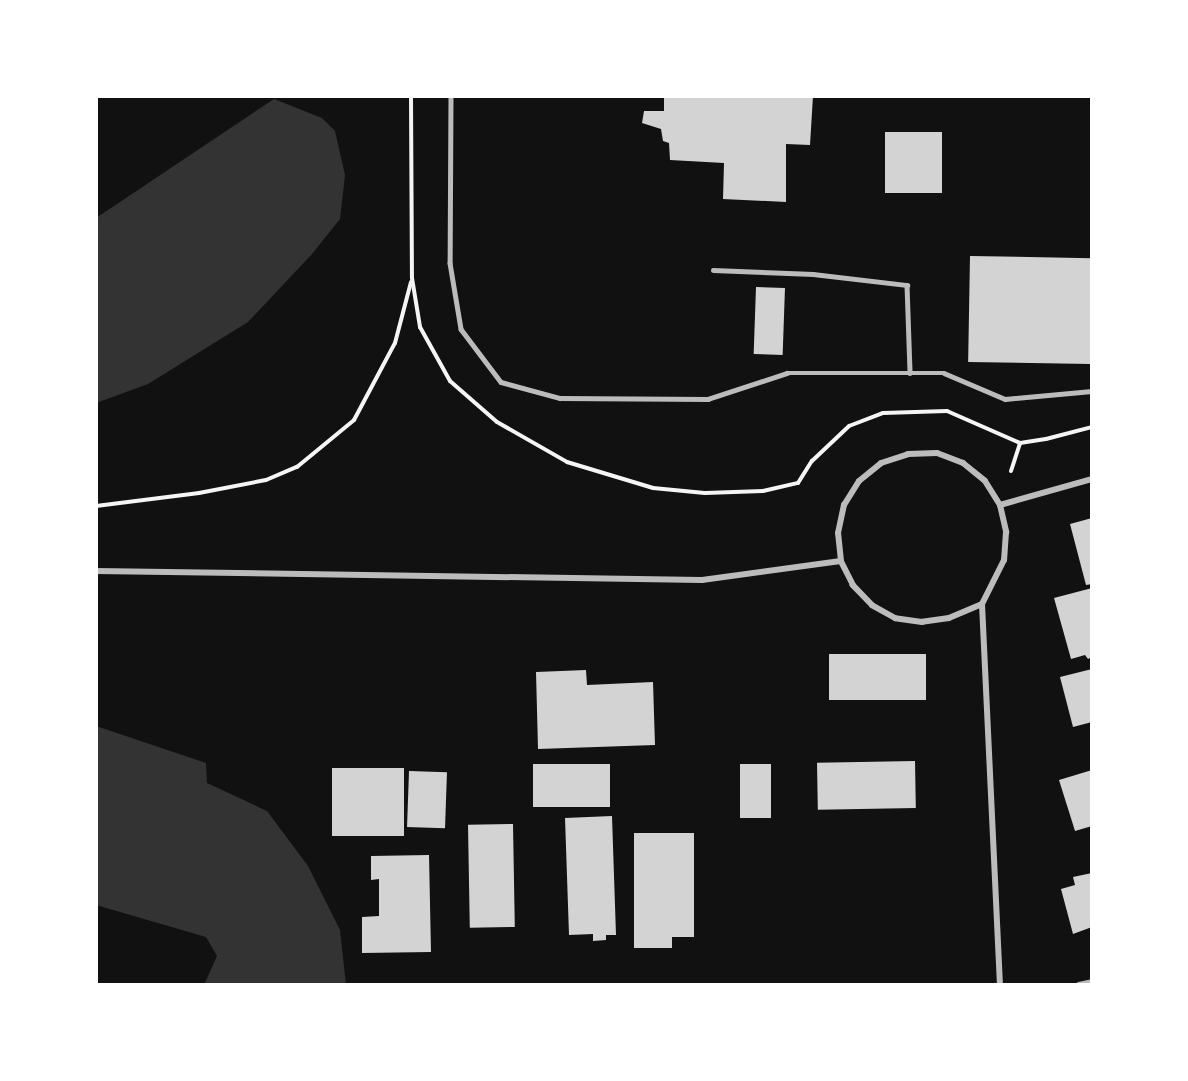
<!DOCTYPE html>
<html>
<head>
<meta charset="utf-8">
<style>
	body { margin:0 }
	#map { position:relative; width:1188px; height:1081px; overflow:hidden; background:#111; font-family:Rubik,sans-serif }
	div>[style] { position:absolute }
	.water>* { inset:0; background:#333 }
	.building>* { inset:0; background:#d3d3d3; transform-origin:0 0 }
	.path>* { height:4px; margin:-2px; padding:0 2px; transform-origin:2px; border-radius:2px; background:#f5f5f5 }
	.service>* { height:4.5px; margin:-2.25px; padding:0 2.25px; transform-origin:2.25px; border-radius:2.25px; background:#bcbcbc }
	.minor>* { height:6px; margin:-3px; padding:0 3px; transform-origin:3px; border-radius:3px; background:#bcbcbc }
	span { translate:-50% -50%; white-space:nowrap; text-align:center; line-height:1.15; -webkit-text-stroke:6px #fff; paint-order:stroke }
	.frame { position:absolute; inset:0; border:98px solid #fff; pointer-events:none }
</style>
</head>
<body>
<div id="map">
	<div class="water">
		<div style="clip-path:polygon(274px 99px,322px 118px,335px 131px,345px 175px,340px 219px,312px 254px,248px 322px,148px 384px,96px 403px,96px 218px)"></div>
		<div style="clip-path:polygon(96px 726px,206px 763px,207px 783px,267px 811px,308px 866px,340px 930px,346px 985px,204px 985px,217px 956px,206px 937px,96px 905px)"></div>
	</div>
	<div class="building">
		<div style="clip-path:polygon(664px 96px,813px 96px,810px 145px,786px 144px,786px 202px,723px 199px,724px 163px,670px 160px,669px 143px,663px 141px,661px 129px,642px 123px,644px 111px,664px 111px)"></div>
		<div style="left:885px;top:132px;width:57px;height:61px"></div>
		<div style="left:970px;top:256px;width:122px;height:106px;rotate:1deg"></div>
		<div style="left:756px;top:287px;width:29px;height:67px;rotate:2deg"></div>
		<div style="clip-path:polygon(1092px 518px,1092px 584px,1086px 585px,1070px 524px)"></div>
		<div style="clip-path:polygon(1092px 588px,1092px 657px,1088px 659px,1085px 655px,1071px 659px,1054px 598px)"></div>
		<div style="left:829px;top:654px;width:97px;height:46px"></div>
		<div style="clip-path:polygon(1092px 669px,1092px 722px,1073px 727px,1060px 677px)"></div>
		<div style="clip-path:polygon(586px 670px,587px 685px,653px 682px,655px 745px,538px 749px,536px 672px)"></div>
		<div style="left:915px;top:761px;width:47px;height:98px;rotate:89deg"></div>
		<div style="left:533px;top:764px;width:77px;height:43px"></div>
		<div style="left:740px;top:764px;width:31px;height:54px"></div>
		<div style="left:332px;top:768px;width:72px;height:68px"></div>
		<div style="clip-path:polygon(1092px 770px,1092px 826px,1075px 831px,1059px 780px)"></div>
		<div style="left:409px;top:771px;width:38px;height:56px;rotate:2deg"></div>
		<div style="clip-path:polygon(612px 816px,616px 935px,606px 935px,606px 940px,593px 941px,593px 934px,569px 935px,565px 818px)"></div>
		<div style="left:513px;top:824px;width:103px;height:45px;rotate:89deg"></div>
		<div style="clip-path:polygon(634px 833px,694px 833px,694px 937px,672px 937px,672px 948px,634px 948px)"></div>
		<div style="clip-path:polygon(429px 855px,431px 952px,362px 953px,362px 917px,379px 916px,379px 879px,371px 880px,371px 856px)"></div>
		<div style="clip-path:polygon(1092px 873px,1092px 927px,1073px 934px,1061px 889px,1075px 885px,1073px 877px)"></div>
	</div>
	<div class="path">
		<div style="left:411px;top:96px;width:182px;rotate:89.7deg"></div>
		<div style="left:412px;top:278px;width:50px;rotate:80.7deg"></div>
		<div style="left:420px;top:327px;width:62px;rotate:60.9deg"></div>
		<div style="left:450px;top:381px;width:62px;rotate:41.1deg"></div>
		<div style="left:497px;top:422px;width:81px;rotate:29.7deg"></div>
		<div style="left:567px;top:462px;width:90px;rotate:16.8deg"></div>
		<div style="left:653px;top:488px;width:52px;rotate:5.5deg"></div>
		<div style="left:705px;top:493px;width:58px;rotate:-2deg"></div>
		<div style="left:763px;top:491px;width:36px;rotate:-13deg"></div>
		<div style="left:798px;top:483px;width:26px;rotate:-58deg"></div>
		<div style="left:812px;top:461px;width:51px;rotate:-43.4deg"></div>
		<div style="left:849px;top:426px;width:36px;rotate:-21deg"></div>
		<div style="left:883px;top:413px;width:64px;rotate:-1.8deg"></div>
		<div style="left:947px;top:411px;width:80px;rotate:23.7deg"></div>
		<div style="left:1020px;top:443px;width:26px;rotate:-9deg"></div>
		<div style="left:1046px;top:439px;width:48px;rotate:-14.6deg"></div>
		<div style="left:1011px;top:471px;width:29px;rotate:-72deg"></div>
		<div style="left:96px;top:506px;width:104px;rotate:-7.2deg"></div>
		<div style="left:199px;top:493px;width:68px;rotate:-11deg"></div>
		<div style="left:266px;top:480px;width:34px;rotate:-23deg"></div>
		<div style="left:297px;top:467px;width:74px;rotate:-39.5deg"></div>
		<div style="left:354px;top:420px;width:87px;rotate:-62deg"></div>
		<div style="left:395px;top:343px;width:63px;rotate:-75.3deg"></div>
	</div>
	<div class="service">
		<div style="left:451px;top:96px;width:167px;rotate:90.3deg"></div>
		<div style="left:450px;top:263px;width:67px;rotate:80.5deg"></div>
		<div style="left:461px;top:329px;width:66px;rotate:53deg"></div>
		<div style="left:501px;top:382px;width:61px;rotate:15.2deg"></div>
		<div style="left:560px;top:398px;width:148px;rotate:0.4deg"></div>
		<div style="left:708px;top:399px;width:83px;rotate:-18.2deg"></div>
		<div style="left:787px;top:373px;width:157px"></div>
		<div style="left:944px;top:373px;width:66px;rotate:23.1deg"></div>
		<div style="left:1005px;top:399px;width:87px;rotate:-5.3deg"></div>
		<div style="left:713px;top:270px;width:100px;rotate:2.3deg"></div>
		<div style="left:813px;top:274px;width:95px;rotate:6.7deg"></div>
		<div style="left:907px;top:285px;width:88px;rotate:88deg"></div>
	</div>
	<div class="minor">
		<div style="left:937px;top:453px;width:28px;rotate:21deg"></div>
		<div style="left:963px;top:463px;width:28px;rotate:39deg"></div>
		<div style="left:985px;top:481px;width:28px;rotate:58deg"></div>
		<div style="left:1000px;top:505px;width:28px;rotate:77deg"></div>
		<div style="left:1006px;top:532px;width:28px;rotate:94deg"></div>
		<div style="left:1004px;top:560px;width:49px;rotate:116.6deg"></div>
		<div style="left:982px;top:604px;width:36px;rotate:157deg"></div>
		<div style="left:949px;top:618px;width:27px;rotate:172deg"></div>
		<div style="left:922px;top:622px;width:27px;rotate:-172deg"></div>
		<div style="left:895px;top:618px;width:26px;rotate:-151deg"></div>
		<div style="left:872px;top:605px;width:28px;rotate:-134deg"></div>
		<div style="left:853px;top:585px;width:27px;rotate:-117deg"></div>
		<div style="left:841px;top:561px;width:28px;rotate:-96deg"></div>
		<div style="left:838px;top:533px;width:29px;rotate:-78deg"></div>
		<div style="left:844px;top:505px;width:28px;rotate:-58deg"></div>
		<div style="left:859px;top:481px;width:28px;rotate:-39deg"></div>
		<div style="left:881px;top:463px;width:28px;rotate:-18deg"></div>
		<div style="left:908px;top:454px;width:29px;rotate:-2deg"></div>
		<div style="left:1000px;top:505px;width:96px;rotate:-15.8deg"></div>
		<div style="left:96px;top:571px;width:606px;rotate:0.85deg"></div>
		<div style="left:702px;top:580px;width:140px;rotate:-7.8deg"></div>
		<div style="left:982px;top:604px;width:381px;rotate:87.3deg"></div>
		<div style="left:1079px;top:985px;width:13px;rotate:-13deg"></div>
	</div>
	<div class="frame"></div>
</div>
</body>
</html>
